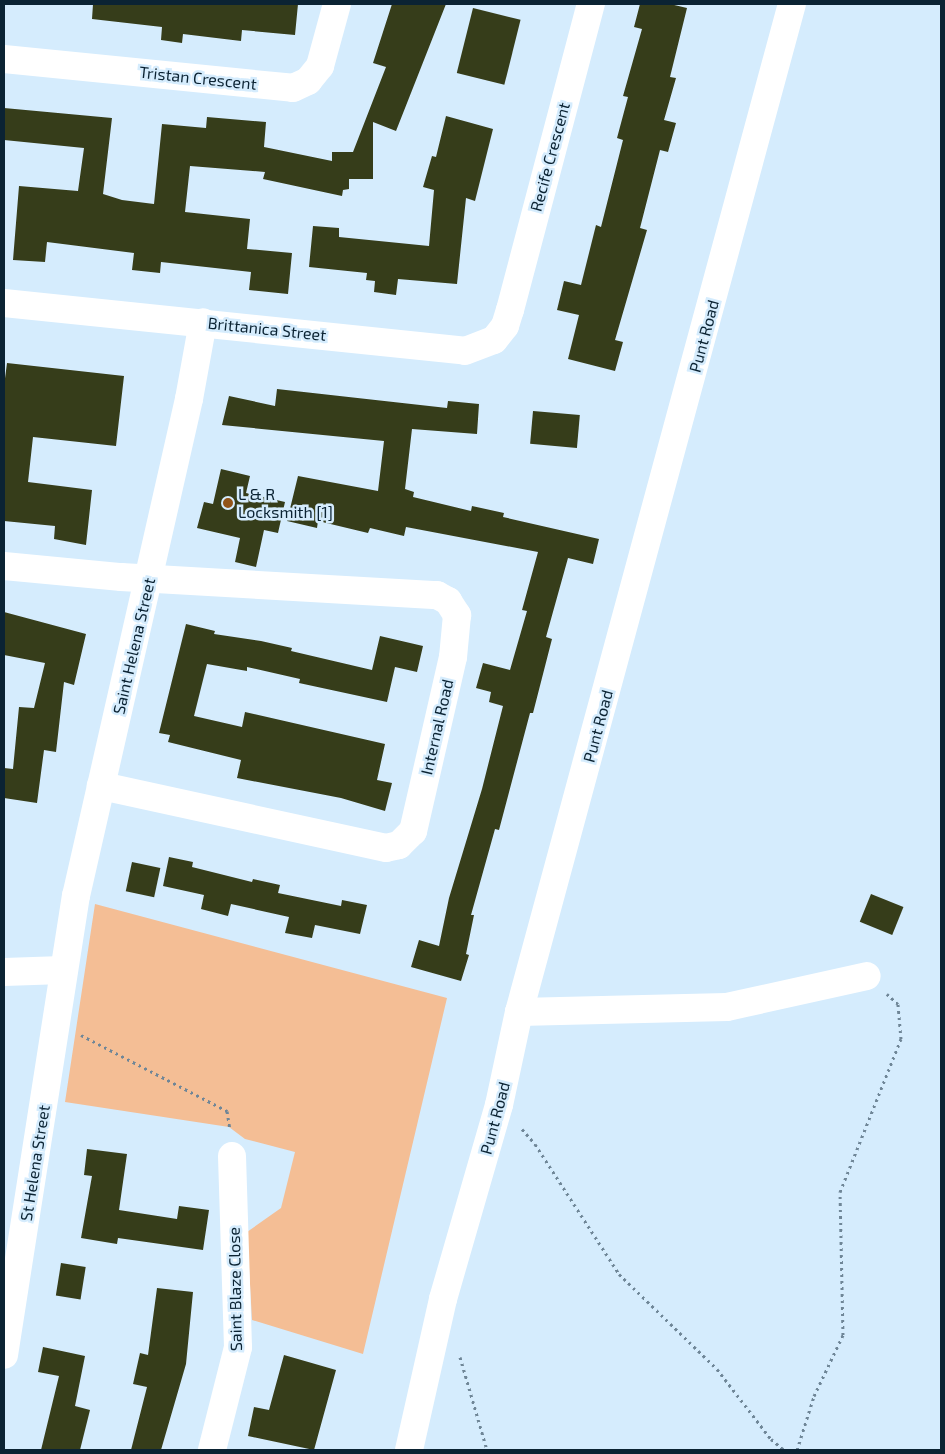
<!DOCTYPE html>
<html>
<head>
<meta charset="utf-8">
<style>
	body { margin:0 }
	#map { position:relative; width:945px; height:1454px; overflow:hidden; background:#d5ecfd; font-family:"Exo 2",sans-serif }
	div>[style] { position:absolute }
	.green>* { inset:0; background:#f4be95 }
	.building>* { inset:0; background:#363d1a; transform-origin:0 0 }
	.path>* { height:3px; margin-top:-1.5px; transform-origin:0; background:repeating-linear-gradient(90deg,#6f8697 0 2.5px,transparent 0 6.5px) }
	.minor>* { height:28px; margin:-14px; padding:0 14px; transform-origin:14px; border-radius:14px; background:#fff }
	.dots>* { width:14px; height:14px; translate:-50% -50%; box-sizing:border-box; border:2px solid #d5ecfd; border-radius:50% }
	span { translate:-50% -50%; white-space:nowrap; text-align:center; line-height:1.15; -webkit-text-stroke:5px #d5ecfd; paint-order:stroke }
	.street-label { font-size:16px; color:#0b2333 }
	.poi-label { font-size:16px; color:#0b2333 }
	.left { translate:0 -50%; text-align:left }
	.frame { position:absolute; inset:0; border:5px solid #0b2333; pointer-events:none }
</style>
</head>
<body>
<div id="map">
	<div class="green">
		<div style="clip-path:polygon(95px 904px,447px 998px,363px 1354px,252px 1320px,247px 1232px,281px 1208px,295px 1152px,245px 1139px,229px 1127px,65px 1102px)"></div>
	</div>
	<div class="building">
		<div style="clip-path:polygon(93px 4px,298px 4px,295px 35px,242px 30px,241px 41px,183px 34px,182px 43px,161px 40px,162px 27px,92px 19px)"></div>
		<div style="clip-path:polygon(392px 4px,446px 4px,396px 131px,373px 122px,373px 179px,349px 179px,349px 189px,343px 190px,342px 196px,263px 179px,265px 172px,190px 166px,185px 212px,250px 219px,247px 249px,292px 253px,288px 294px,249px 290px,251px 272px,161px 262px,160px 273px,132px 270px,134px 253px,47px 242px,45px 262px,13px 260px,19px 186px,78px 191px,84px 148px,4px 140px,4px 108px,112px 118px,103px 194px,122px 200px,154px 204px,162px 124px,206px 128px,207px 117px,266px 122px,264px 147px,332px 161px,332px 152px,353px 152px,386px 67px,373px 63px)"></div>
		<div style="clip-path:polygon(640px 4px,670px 4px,687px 8px,670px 77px,676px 78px,664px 120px,676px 123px,668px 152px,660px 150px,640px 228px,647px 230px,615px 340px,623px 342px,615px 371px,568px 359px,579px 315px,557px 310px,564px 281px,581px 285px,596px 225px,601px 227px,623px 140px,617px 138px,628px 97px,623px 96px,642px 29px,634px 27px)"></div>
		<div style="left:473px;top:8px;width:49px;height:67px;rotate:14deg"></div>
		<div style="clip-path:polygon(446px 116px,493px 129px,475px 201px,466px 198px,457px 284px,398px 279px,396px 295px,374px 292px,375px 281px,366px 280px,367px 273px,309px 267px,313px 226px,339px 228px,339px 237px,429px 246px,434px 190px,423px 187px,432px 156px,436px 157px)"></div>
		<div style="clip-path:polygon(7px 363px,124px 376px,116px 446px,33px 437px,28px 482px,92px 490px,86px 545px,54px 539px,55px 526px,4px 521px,4px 386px)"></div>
		<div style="clip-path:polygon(277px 389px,447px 408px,448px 401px,479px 404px,477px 434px,412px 429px,405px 489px,414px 492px,413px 497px,471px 511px,472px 506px,504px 513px,503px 517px,599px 539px,593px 564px,568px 558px,546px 637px,552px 639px,533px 713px,530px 713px,499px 830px,495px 829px,471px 915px,474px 915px,466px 954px,469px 955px,461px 981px,411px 967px,419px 940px,439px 946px,449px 898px,482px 789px,503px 706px,489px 702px,491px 692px,476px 688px,483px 663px,510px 670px,527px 611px,522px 610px,538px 552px,406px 527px,404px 536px,370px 528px,368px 533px,318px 521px,317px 528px,287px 521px,298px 476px,378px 491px,384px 441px,222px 425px,229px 396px,275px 406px)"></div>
		<div style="left:533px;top:411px;width:47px;height:33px;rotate:5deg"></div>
		<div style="clip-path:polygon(221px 469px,250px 476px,246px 493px,285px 502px,278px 533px,264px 530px,256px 567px,235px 562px,240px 538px,197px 528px,204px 502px,213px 504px)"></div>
		<div style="clip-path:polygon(4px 612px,86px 634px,74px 685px,64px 682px,56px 752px,44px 750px,37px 803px,4px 798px,4px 768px,13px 769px,19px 707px,34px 708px,45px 663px,4px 655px)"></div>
		<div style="clip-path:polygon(186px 624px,215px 631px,214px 634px,261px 641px,292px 648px,291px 651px,372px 670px,380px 636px,423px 646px,417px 672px,395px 667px,387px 702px,299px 683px,300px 679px,247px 667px,247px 671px,207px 664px,194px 716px,242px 727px,245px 712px,385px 744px,377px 780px,392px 783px,385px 811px,341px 798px,237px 778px,241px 760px,168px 742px,170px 735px,159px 733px)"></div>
		<div style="clip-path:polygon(169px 857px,193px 862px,192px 867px,252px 882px,253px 879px,280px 885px,278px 893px,341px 906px,342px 900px,367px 905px,360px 934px,315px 925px,312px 938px,285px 933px,289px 917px,231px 904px,228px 916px,201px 909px,204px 895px,163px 886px)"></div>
		<div style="left:132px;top:862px;width:29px;height:30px;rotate:12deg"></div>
		<div style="left:871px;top:894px;width:35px;height:30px;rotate:22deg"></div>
		<div style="clip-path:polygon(87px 1149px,127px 1154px,119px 1210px,177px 1219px,179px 1206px,209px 1210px,203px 1250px,118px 1238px,117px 1244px,81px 1238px,92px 1176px,84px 1175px)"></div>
		<div style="left:61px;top:1263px;width:25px;height:33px;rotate:9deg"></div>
		<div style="clip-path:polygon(157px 1288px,193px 1292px,186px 1364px,161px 1450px,131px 1450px,147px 1387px,133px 1384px,140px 1353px,148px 1355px)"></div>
		<div style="clip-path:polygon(43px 1347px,85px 1356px,75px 1406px,90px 1410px,80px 1450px,41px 1450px,59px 1376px,38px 1372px)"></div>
		<div style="clip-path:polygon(284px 1355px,336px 1370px,314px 1450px,248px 1436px,254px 1407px,269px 1410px)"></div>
	</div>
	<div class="path">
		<div style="left:81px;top:1035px;width:165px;rotate:27.5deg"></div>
		<div style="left:227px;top:1111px;width:19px;rotate:81deg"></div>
		<div style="left:522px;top:1129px;width:20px;rotate:49deg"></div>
		<div style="left:535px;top:1144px;width:155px;rotate:57.1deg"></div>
		<div style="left:619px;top:1274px;width:136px;rotate:44.1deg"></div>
		<div style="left:717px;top:1369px;width:88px;rotate:52.4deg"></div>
		<div style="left:771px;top:1439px;width:17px;rotate:40deg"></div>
		<div style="left:460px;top:1357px;width:97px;rotate:73.8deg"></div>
		<div style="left:797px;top:1450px;width:57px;rotate:-72.5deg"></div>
		<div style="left:814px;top:1396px;width:68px;rotate:-64.6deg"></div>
		<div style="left:843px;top:1335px;width:143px;rotate:-91.2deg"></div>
		<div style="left:840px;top:1192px;width:165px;rotate:-68.3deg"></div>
		<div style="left:901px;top:1039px;width:35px;rotate:-95deg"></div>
		<div style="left:898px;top:1004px;width:15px;rotate:-138deg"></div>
	</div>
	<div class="minor">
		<div style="left:4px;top:59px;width:290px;rotate:5.7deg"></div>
		<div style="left:293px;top:88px;width:17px;rotate:-25deg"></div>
		<div style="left:308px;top:81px;width:19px;rotate:-51deg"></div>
		<div style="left:320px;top:66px;width:64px;rotate:-74.7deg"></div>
		<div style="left:4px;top:303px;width:463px;rotate:5.9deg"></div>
		<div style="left:465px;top:351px;width:31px;rotate:-21deg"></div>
		<div style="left:494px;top:340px;width:18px;rotate:-52deg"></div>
		<div style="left:505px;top:326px;width:17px;rotate:-73deg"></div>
		<div style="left:510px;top:310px;width:317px;rotate:-75.2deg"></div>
		<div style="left:4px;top:566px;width:118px;rotate:5.4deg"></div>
		<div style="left:121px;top:577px;width:317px;rotate:3.3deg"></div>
		<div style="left:437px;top:595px;width:13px;rotate:29deg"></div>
		<div style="left:448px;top:601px;width:17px;rotate:57deg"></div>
		<div style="left:457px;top:615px;width:42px;rotate:95.4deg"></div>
		<div style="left:453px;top:657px;width:179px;rotate:102.9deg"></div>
		<div style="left:413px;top:831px;width:20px;rotate:135deg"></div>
		<div style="left:399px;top:845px;width:13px;rotate:167deg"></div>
		<div style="left:386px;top:848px;width:292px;rotate:-167.7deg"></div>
		<div style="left:4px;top:972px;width:59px;rotate:-1.9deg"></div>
		<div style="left:519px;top:1012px;width:208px;rotate:-1.4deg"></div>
		<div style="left:727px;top:1007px;width:143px;rotate:-12.5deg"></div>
		<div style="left:4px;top:1355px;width:465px;rotate:-81.1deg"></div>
		<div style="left:76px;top:896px;width:510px;rotate:-77.19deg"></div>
		<div style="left:189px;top:399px;width:78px;rotate:-79.7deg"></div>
		<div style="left:212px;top:1450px;width:106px;rotate:-75.8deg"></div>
		<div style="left:238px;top:1347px;width:191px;rotate:-91.8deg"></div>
		<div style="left:409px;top:1450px;width:155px;rotate:-77.3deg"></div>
		<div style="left:443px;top:1299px;width:202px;rotate:-73.9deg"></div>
		<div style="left:499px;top:1105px;width:95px;rotate:-77.9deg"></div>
		<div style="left:519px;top:1012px;width:1044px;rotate:-74.85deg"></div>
	</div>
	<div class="dots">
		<div style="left:228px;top:503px;background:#925419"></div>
	</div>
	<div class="street-label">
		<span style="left:198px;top:78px;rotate:6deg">Tristan Crescent</span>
		<span style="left:550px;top:157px;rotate:-75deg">Recife Crescent</span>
		<span style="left:267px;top:329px;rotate:6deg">Brittanica Street</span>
		<span style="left:704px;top:336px;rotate:-75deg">Punt Road</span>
		<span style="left:134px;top:646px;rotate:-77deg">Saint Helena Street</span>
		<span style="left:598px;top:726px;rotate:-75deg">Punt Road</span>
		<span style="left:437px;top:727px;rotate:-77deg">Internal Road</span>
		<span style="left:495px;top:1118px;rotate:-75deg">Punt Road</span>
		<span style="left:35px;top:1163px;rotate:-81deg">St Helena Street</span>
		<span style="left:235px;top:1289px;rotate:-91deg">Saint Blaze Close</span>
	</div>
	<div class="poi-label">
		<span class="left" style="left:238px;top:503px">L &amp; R<br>Locksmith [1]</span>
	</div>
	<div class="frame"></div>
</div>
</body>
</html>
